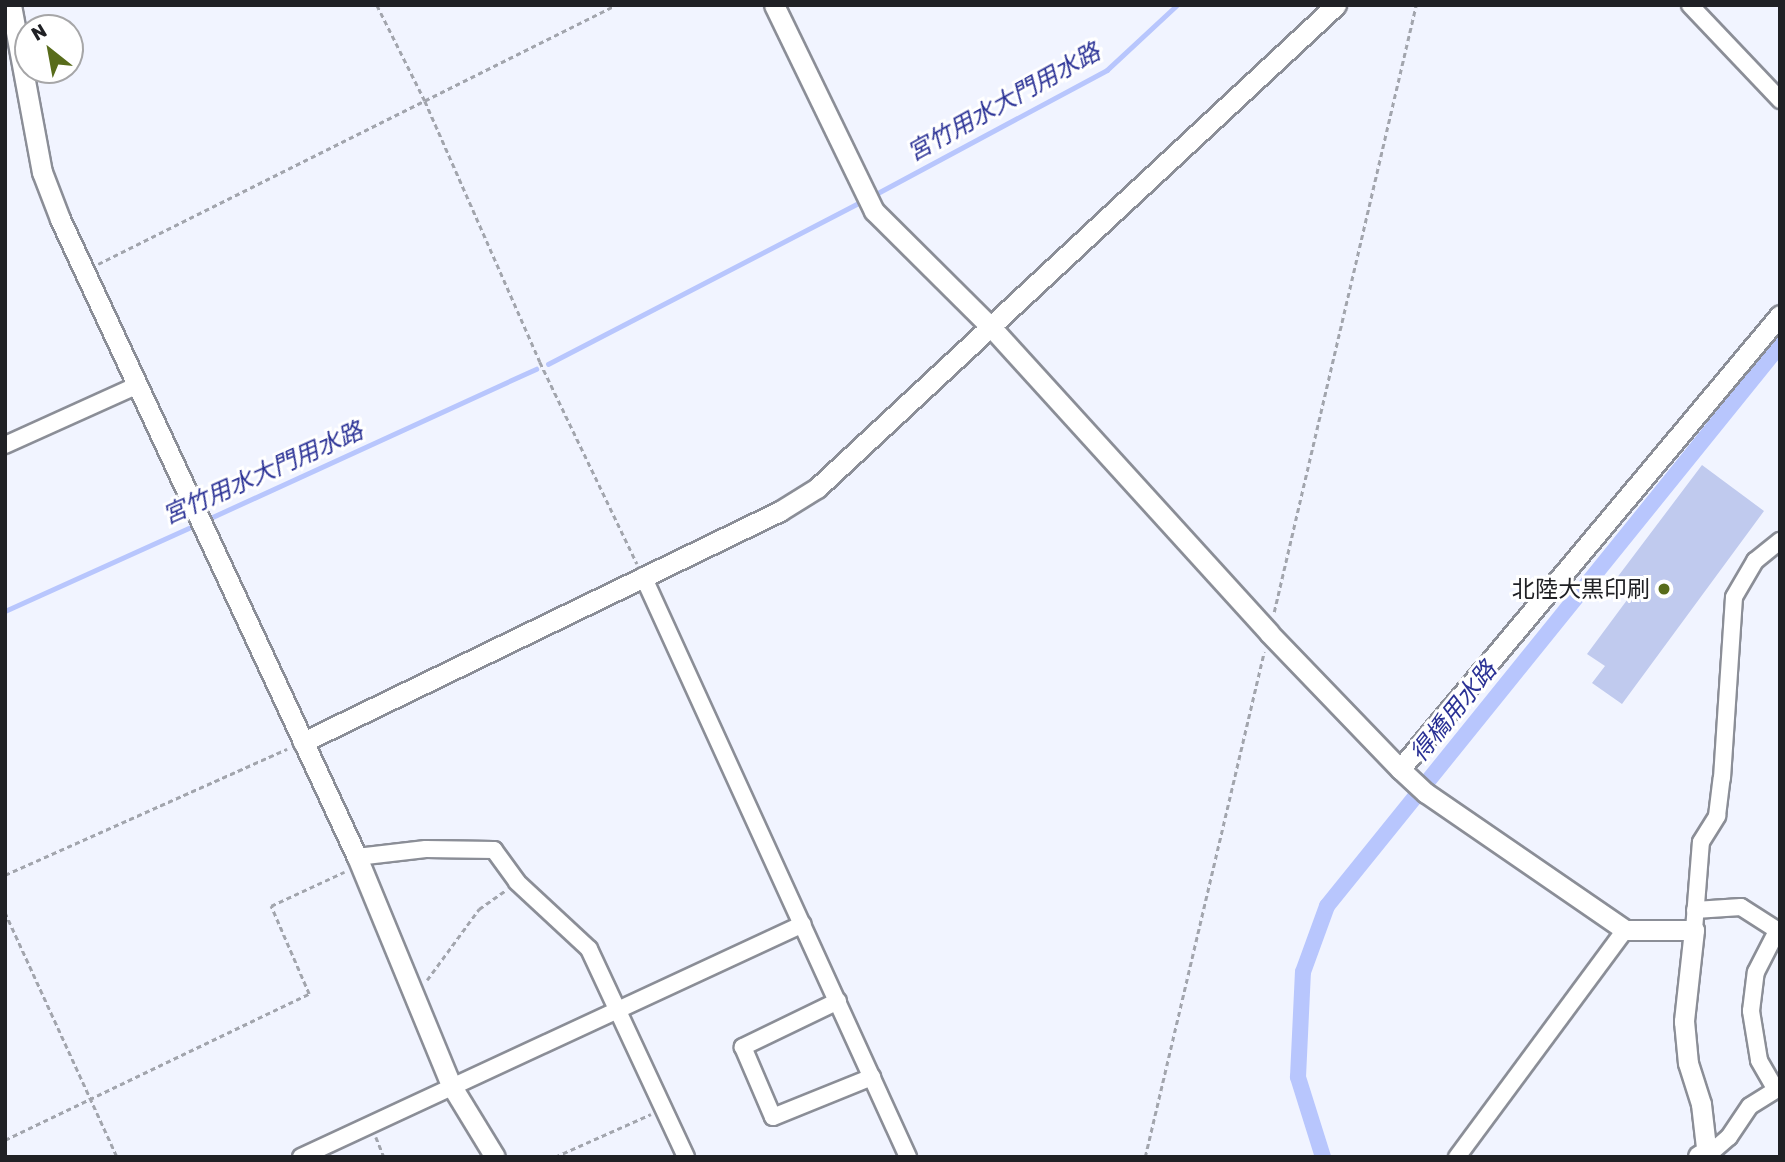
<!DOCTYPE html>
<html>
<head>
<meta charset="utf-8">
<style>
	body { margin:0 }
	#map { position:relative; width:1785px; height:1162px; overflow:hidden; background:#f1f4ff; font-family:Rubik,"Noto Sans JP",sans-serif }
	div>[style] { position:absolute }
	.stream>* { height:4.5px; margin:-2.25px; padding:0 2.25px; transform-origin:2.25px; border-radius:2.25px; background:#b8c6fd }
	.canal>* { height:16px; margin:-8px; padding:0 8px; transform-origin:8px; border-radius:8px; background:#b8c6fd }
	.building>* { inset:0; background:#c0caee }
	.path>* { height:2.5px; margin-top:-1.25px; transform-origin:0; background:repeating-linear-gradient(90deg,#a2a5ad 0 5px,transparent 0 8.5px) }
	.roads { filter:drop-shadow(2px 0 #8b8e97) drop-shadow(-2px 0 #8b8e97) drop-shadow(0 2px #8b8e97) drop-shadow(0 -2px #8b8e97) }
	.minor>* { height:16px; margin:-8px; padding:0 8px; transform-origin:8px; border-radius:8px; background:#fff }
	.tertiary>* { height:19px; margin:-9.5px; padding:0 9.5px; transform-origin:9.5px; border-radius:9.5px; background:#fff }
	.secondary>* { height:23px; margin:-11.5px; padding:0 11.5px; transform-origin:11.5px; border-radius:11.5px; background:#fff }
	.dots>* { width:19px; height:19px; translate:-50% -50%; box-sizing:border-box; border:4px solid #fff; border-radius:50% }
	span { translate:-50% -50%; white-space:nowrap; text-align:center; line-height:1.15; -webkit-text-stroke:6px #fff; paint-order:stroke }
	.poi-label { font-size:23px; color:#202125 }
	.right { translate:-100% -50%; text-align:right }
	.water-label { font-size:24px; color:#2a3195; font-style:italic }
	.frame { position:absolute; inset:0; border:7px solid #202125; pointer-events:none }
	.north { position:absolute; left:14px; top:14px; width:70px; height:70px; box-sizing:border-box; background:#fff; border:2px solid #a6a6a8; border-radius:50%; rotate:329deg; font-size:19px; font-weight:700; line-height:28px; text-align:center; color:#202125 }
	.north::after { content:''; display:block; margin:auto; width:24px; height:32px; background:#586c1b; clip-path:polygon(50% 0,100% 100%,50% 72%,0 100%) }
</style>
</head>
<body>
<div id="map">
	<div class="stream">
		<div style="left:874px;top:195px;width:264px;rotate:-28.2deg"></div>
		<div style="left:1107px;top:70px;width:96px;rotate:-42.9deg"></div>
		<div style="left:548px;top:364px;width:352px;rotate:-27.4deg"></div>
		<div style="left:206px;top:520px;width:363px;rotate:-24.6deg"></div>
		<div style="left:5px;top:611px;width:212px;rotate:-24.3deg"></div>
	</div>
	<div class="canal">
		<div style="left:1323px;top:1157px;width:84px;rotate:-107.4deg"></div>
		<div style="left:1298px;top:1077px;width:105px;rotate:-87.3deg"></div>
		<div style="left:1303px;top:972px;width:70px;rotate:-70deg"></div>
		<div style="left:1327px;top:906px;width:721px;rotate:-51.08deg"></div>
	</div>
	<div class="building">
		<div style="clip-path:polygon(1702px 465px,1764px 511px,1622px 704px,1592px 683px,1605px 666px,1587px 654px,1630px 596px,1613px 583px)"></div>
	</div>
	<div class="path">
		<div style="left:377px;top:5px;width:107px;rotate:63.4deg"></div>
		<div style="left:425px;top:101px;width:285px;rotate:66.2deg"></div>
		<div style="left:540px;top:362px;width:224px;rotate:64.3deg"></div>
		<div style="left:98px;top:264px;width:579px;rotate:-26.57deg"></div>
		<div style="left:1274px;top:612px;width:623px;rotate:-76.83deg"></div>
		<div style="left:5px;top:875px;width:309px;rotate:-24.1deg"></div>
		<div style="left:5px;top:912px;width:269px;rotate:65.4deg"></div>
		<div style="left:427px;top:980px;width:88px;rotate:-53.8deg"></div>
		<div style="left:479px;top:909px;width:32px;rotate:-35deg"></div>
		<div style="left:376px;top:1137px;width:22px;rotate:68deg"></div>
		<div style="left:5px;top:1140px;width:337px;rotate:-25.7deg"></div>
		<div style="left:309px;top:994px;width:96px;rotate:-113.4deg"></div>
		<div style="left:271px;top:906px;width:81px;rotate:-25deg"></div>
		<div style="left:555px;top:1157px;width:105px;rotate:-24.1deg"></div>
		<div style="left:1145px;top:1157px;width:519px;rotate:-76.74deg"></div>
	</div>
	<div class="roads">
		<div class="minor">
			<div style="left:1690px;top:5px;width:131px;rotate:46.5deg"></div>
			<div style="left:5px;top:445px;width:146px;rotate:-24.3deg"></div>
			<div style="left:643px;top:576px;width:639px;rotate:65.48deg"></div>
			<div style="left:357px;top:857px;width:69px;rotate:-6.6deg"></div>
			<div style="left:426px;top:849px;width:68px;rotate:0.8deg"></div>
			<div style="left:494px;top:850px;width:39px;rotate:54deg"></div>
			<div style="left:517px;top:882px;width:98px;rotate:42.9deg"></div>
			<div style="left:589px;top:949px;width:230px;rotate:65deg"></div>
			<div style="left:1695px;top:910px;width:46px;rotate:-3.7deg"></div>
			<div style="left:1741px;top:907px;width:46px;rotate:32.7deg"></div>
			<div style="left:1694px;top:930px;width:88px;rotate:-85.5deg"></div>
			<div style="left:1701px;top:842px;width:31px;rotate:-58deg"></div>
			<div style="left:1717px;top:816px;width:38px;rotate:-83deg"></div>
			<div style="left:1722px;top:778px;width:181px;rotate:-86.2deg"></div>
			<div style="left:1734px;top:597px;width:42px;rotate:-59.7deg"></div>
			<div style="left:1755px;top:561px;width:32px;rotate:-39deg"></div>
			<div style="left:838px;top:1001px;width:106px;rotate:154.2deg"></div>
			<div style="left:743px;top:1047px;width:76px;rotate:66.8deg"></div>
			<div style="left:773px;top:1117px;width:107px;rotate:-22deg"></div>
			<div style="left:1776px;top:1090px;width:34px;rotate:-120deg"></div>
			<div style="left:1759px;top:1060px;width:50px;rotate:-99.3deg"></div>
			<div style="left:1751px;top:1011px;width:39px;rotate:-83deg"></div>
			<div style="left:1756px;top:972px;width:46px;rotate:-62.9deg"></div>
			<div style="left:1707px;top:1156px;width:29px;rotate:-41deg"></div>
			<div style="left:1729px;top:1137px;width:37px;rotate:-56deg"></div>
			<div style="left:1750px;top:1106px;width:36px;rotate:-32deg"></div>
			<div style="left:301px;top:1157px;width:553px;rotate:-24.9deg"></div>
			<div style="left:1457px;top:1157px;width:282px;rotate:-53.5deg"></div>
		</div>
		<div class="tertiary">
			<div style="left:11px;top:5px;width:170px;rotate:79.5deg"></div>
			<div style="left:42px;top:172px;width:50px;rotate:69deg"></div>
			<div style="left:60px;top:219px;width:704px;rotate:65.04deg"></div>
			<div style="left:357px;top:857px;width:247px;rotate:67.6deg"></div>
			<div style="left:451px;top:1085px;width:84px;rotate:58.6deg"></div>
			<div style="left:774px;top:5px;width:229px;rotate:64.1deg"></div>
			<div style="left:874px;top:211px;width:165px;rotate:44.8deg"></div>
			<div style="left:991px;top:327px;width:413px;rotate:47.7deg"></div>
			<div style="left:1269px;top:633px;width:189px;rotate:46.1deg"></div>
			<div style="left:1400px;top:769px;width:35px;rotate:43deg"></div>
			<div style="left:1426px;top:793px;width:242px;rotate:34.5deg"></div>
			<div style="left:1625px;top:930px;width:69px"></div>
			<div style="left:1694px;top:930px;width:92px;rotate:96.3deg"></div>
			<div style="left:1684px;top:1021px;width:42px;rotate:84.6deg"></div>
			<div style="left:1688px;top:1063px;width:43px;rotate:72.4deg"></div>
			<div style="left:1701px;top:1104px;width:52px;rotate:83.4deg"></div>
			<div style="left:303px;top:742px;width:530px;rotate:-25.84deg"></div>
			<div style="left:780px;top:511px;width:44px;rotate:-31.9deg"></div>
			<div style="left:817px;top:488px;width:709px;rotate:-42.94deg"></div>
			<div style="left:1400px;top:769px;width:592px;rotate:-50.07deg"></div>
		</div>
		<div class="secondary">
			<div style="left:1700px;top:1157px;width:7px"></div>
		</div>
	</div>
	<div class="dots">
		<div style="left:1664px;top:589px;background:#586c1b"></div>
	</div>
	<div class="poi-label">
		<span class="right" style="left:1650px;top:589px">北陸大黒印刷</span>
	</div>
	<div class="water-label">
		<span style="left:1004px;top:103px;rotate:-29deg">宮竹用水大門用水路</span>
		<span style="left:263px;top:474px;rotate:-24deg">宮竹用水大門用水路</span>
		<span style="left:1454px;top:712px;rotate:-51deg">得橋用水路</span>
	</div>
	<div class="frame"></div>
	<div class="north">N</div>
</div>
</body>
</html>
